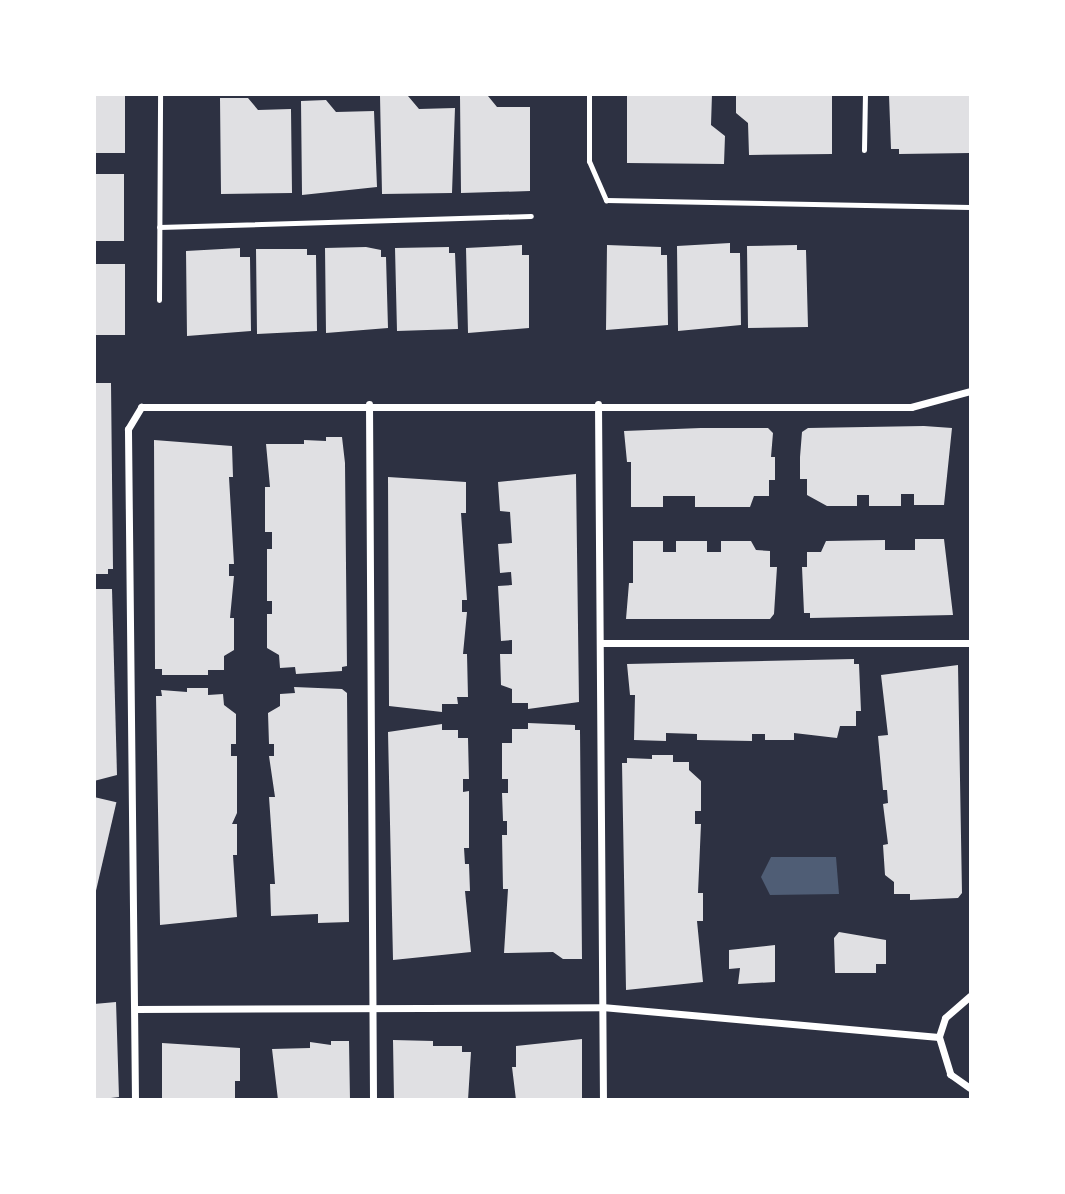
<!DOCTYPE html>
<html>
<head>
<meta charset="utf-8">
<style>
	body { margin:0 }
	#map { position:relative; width:1065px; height:1194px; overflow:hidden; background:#2d3142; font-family:Lato,sans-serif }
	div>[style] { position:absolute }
	.water>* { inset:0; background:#4f5d75 }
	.building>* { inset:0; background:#e0e0e3; transform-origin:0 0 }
	.service>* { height:5px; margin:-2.5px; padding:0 2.5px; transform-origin:2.5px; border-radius:2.5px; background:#fff }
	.minor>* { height:7px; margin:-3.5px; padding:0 3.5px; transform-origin:3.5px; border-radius:3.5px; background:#fff }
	span { translate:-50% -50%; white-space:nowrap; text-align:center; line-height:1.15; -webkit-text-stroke:7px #fff; paint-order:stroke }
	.frame { position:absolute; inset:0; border:96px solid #fff; pointer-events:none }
</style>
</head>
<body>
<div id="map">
	<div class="water">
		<div style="clip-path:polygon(771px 857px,836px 857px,839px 894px,770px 895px,761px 877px)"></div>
	</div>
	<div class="building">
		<div style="left:94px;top:94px;width:31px;height:59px"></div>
		<div style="clip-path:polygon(712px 94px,711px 125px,725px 136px,724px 164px,627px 163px,627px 95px)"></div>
		<div style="clip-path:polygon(736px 94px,832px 94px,832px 154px,749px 155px,748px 123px,736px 113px)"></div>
		<div style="clip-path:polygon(970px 94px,970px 153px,899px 154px,899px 149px,891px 149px,889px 95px)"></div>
		<div style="clip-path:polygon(380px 96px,408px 96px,419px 109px,455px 108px,452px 193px,382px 194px)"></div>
		<div style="clip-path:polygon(460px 96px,488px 96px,497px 107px,530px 107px,530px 191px,461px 193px)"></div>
		<div style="clip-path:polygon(220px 98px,248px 98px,258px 110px,291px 109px,292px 193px,221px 194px)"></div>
		<div style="clip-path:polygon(326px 100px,336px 112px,374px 111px,377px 187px,302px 195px,301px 101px)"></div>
		<div style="left:94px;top:174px;width:30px;height:67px"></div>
		<div style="clip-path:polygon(730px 243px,730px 253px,740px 253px,741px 325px,678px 331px,677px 246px)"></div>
		<div style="clip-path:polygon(522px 245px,522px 255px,529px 255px,529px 328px,468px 333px,466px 248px)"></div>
		<div style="clip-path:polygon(607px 245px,661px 247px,661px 255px,667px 255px,668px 325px,606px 330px)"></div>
		<div style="clip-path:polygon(797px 245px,797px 250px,806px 250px,808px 327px,748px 328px,747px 246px)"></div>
		<div style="clip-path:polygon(366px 247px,381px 250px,381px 257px,386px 257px,388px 328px,326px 333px,325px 248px)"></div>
		<div style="clip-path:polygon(449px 247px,449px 253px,455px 253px,458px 329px,397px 331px,395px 248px)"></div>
		<div style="clip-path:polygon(240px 248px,240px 257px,250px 257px,251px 331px,187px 336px,186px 251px)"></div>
		<div style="clip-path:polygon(256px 249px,307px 249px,307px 255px,316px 255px,317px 331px,257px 334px)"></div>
		<div style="left:94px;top:264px;width:31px;height:71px"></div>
		<div style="clip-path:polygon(94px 383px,111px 383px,113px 569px,108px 569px,108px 574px,94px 574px)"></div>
		<div style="clip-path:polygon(924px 426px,952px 428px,944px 505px,914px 505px,914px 494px,901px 494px,901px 506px,869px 506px,869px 495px,857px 495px,857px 506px,827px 506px,807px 495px,807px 479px,800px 479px,800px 457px,802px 432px,808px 428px)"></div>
		<div style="clip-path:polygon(701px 428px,768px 428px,773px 433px,771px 457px,775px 457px,775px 480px,769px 480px,769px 496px,754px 496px,750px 507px,695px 507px,695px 496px,663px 496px,663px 507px,631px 507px,631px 462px,627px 462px,624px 431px)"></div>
		<div style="clip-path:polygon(326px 437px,342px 437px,345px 463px,347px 666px,342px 667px,342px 671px,296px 674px,295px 667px,280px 668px,279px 655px,267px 648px,267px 614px,272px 614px,272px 601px,267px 601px,267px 549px,272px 549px,272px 532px,265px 532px,265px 487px,270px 487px,266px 444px,304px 444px,304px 440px,326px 441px)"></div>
		<div style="clip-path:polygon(154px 440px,232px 446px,233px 477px,229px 477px,234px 564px,229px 564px,229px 576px,234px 576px,230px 618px,234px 618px,234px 650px,224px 656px,224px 670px,208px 670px,208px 675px,162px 675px,162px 669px,155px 669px)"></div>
		<div style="clip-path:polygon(576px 474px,579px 702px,528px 709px,528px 703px,512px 703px,512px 689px,501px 685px,500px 654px,512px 654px,512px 640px,501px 641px,498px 586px,512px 585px,511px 572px,500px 573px,498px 544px,512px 543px,510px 512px,500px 511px,498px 482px)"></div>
		<div style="clip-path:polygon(388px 477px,466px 482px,466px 513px,461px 513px,467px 600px,462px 600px,462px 612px,467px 612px,463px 654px,467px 654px,468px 697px,457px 697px,458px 704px,442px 704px,442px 712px,389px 706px)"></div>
		<div style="clip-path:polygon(915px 539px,944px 539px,953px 615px,810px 618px,810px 613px,804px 613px,802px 567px,807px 567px,807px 552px,821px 552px,826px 541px,885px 540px,885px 550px,915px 550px)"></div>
		<div style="clip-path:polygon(633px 541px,663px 541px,663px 552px,676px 552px,676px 541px,707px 541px,707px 552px,721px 552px,721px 541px,751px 541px,756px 550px,770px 551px,770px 567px,777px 567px,774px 614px,770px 619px,626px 619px,629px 583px,633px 583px)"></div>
		<div style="clip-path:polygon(95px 589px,112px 589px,117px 775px,94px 781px)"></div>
		<div style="clip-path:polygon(854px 659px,854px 664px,859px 664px,861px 711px,856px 711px,856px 726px,840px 726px,837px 738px,794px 733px,794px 740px,765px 740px,765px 734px,752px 734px,752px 741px,697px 740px,697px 734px,666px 733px,666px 741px,634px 740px,635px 695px,630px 695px,627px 664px)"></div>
		<div style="clip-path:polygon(958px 665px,962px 893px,958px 898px,910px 900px,910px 894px,894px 894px,894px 882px,885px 875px,883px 845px,888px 844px,883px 804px,888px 803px,887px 790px,883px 790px,878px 736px,888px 735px,881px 675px)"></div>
		<div style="clip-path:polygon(294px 687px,342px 689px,347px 693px,349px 922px,318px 923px,318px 914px,271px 916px,270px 884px,275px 884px,269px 797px,275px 797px,269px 756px,274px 756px,274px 744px,269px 744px,268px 713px,280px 706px,280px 694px,295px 693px)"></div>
		<div style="clip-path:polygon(187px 688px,208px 688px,208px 695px,223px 694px,224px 705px,236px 714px,236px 744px,231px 744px,231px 756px,237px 756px,237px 813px,232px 824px,237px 824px,237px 855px,233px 855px,237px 917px,160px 925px,156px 696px,162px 696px,161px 690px,187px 692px)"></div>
		<div style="clip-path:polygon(528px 723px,575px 725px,575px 730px,580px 730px,582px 959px,563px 959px,553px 952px,504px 953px,508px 889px,503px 889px,502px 835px,507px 835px,507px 821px,503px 821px,502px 793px,508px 793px,508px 779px,502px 779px,502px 743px,512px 743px,512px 729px,528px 729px)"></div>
		<div style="clip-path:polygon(442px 724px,442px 730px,458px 730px,458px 738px,468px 738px,469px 779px,463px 779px,463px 792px,469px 791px,469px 848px,464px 848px,465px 864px,469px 864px,470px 891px,465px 891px,471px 952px,393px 960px,388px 732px)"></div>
		<div style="clip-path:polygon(652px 755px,673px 755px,673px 762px,689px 762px,689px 770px,701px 781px,701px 811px,695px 811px,695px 824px,701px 824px,698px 893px,703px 893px,703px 921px,697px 921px,703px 982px,626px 990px,622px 763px,627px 763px,627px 758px,652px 759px)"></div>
		<div style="left:94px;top:797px;width:23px;height:189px;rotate:13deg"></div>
		<div style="clip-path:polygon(839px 932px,886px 940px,886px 964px,876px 964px,876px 973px,835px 973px,834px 938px)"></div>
		<div style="clip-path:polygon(775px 945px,775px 982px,738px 984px,740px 968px,729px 969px,729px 950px)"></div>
		<div style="clip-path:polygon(116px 1002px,119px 1097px,94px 1100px,94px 1004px)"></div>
		<div style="clip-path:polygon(582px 1039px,582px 1100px,516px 1100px,512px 1067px,516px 1067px,516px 1046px)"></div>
		<div style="clip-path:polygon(393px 1040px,433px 1041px,433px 1046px,462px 1046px,462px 1052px,471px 1052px,468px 1100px,394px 1100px)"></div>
		<div style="clip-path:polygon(331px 1041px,349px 1041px,350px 1100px,278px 1100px,272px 1049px,310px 1048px,310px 1042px,331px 1045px)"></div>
		<div style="clip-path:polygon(162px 1043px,240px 1048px,240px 1081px,235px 1081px,235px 1100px,162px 1100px)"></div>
	</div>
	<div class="service">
		<div style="left:589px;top:94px;width:67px;rotate:90deg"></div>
		<div style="left:589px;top:161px;width:43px;rotate:66.4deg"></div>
		<div style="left:606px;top:200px;width:364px;rotate:1.1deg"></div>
		<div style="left:864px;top:150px;width:56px;rotate:-89deg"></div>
		<div style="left:159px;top:227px;width:372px;rotate:-1.7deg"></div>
		<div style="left:159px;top:300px;width:206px;rotate:-89.7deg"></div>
	</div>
	<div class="minor">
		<div style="left:369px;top:404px;width:696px;rotate:89.67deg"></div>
		<div style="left:598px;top:404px;width:696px;rotate:89.59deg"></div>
		<div style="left:600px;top:643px;width:370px"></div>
		<div style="left:970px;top:996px;width:33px;rotate:139deg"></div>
		<div style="left:945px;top:1018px;width:20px;rotate:108deg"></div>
		<div style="left:939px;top:1037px;width:39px;rotate:73deg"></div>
		<div style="left:950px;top:1074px;width:24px;rotate:35deg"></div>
		<div style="left:135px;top:1009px;width:467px;rotate:-0.2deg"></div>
		<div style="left:602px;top:1007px;width:338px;rotate:5.1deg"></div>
		<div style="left:135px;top:1100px;width:671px;rotate:-90.6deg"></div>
		<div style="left:128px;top:429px;width:26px;rotate:-59deg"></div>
		<div style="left:141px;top:407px;width:770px"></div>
		<div style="left:911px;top:407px;width:61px;rotate:-15.2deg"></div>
	</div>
	<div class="frame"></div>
</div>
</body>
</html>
